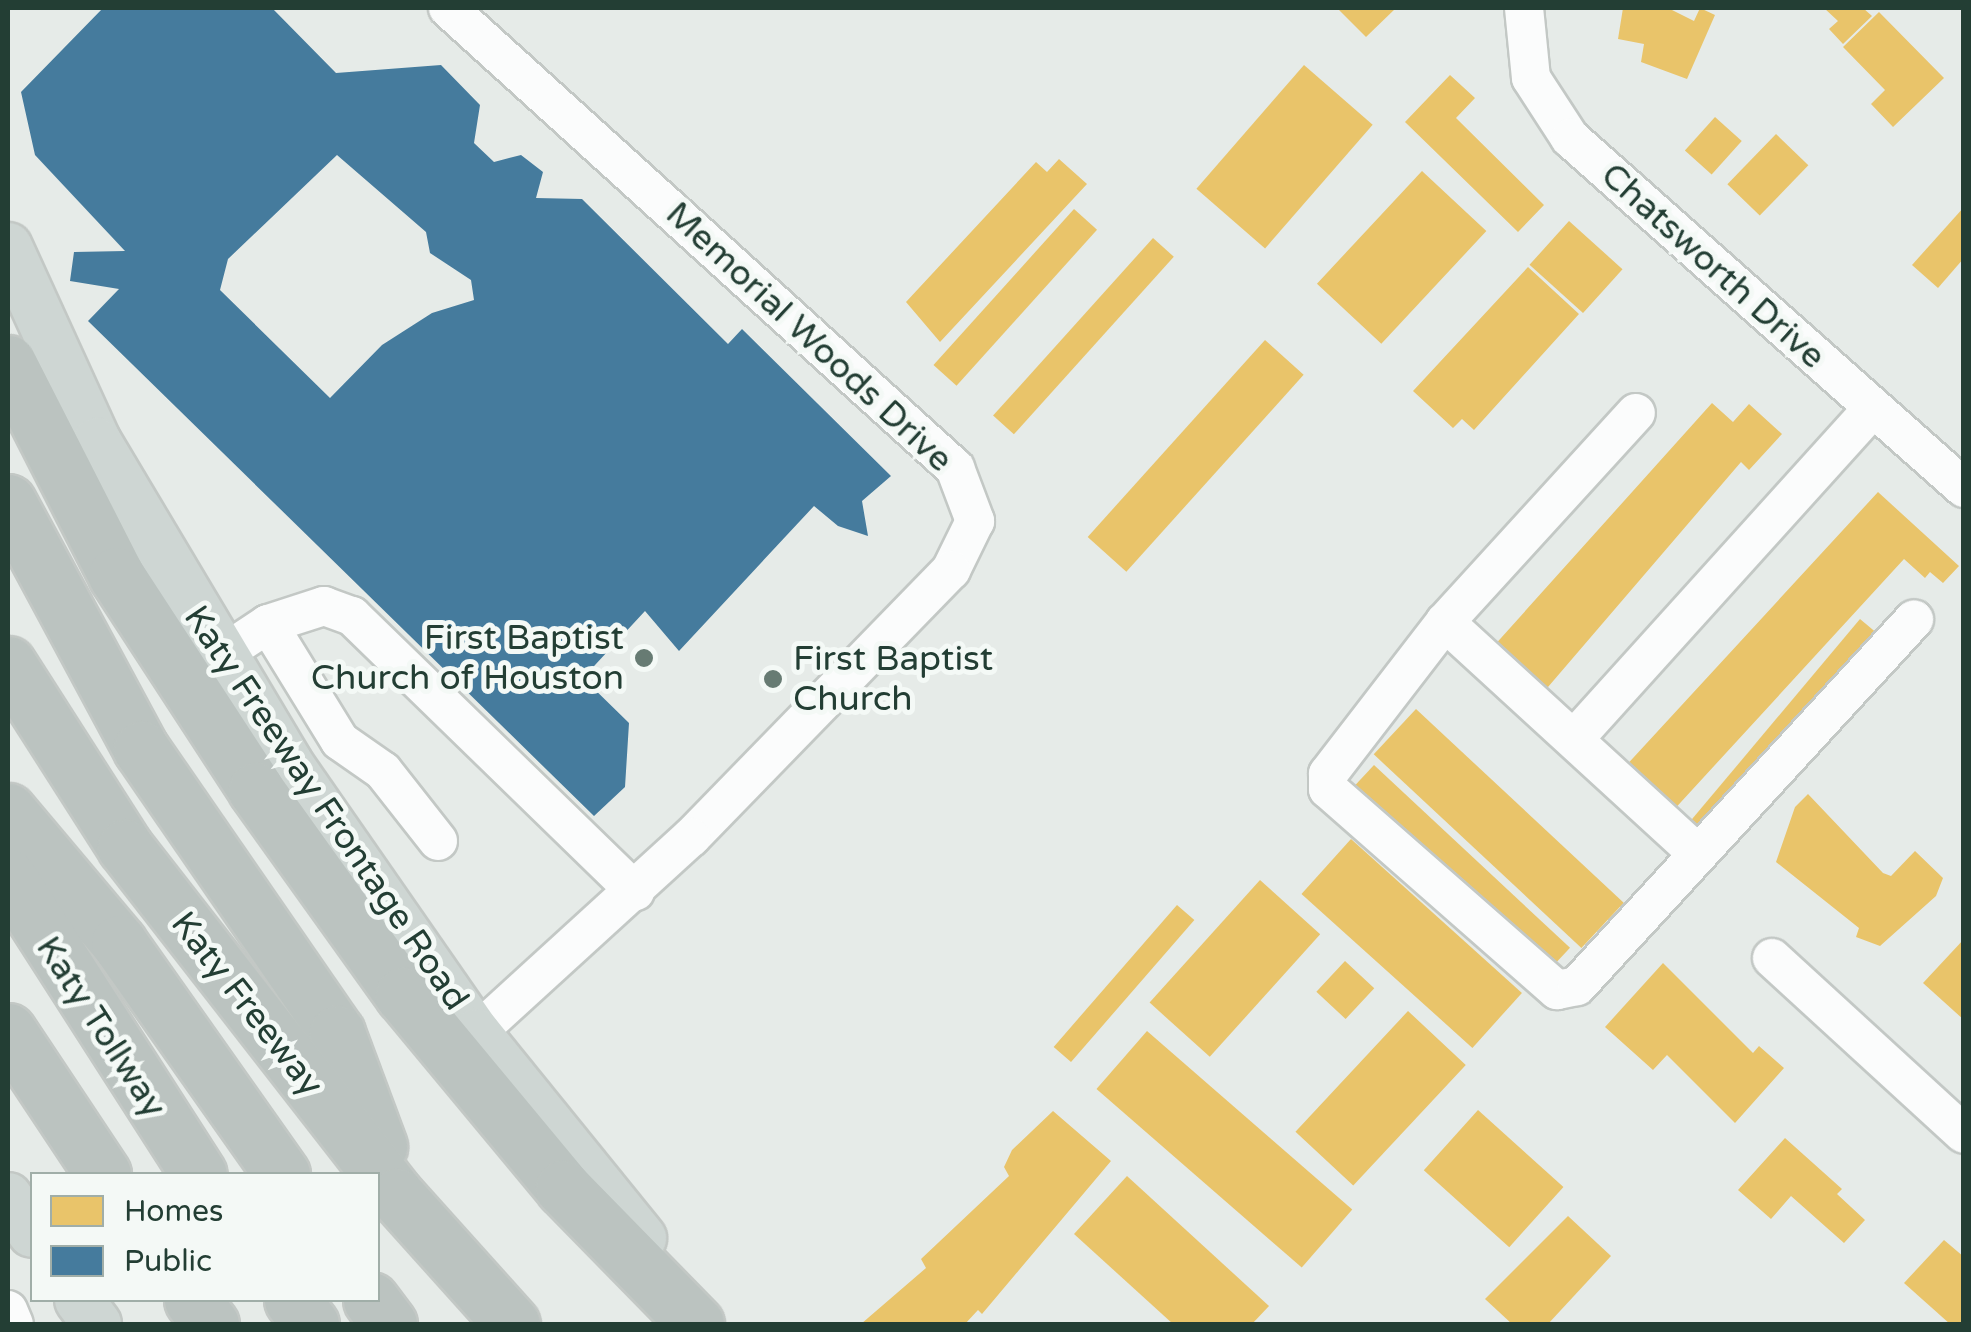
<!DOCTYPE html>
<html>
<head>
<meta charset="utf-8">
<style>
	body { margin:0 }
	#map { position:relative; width:1971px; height:1332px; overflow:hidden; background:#e6ebe8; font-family:"Varela Round",sans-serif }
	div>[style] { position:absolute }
	.homes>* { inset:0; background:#e9c46a; transform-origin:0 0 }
	.public>* { inset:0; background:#457b9d }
	.roads { filter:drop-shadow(2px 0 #c3c8c5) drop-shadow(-2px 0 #c3c8c5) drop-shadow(0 2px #c3c8c5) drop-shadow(0 -2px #c3c8c5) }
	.minor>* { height:38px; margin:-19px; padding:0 19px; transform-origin:19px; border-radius:19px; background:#fbfcfc }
	.major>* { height:48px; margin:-24px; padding:0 24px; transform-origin:24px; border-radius:24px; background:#ced6d3 }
	.highway>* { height:55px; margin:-27.5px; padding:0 27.5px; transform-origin:27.5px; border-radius:27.5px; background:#bbc3c0 }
	.dots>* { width:28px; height:28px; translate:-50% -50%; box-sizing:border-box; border:5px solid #f4f9f6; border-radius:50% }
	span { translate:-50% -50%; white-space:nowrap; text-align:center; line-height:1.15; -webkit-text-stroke:10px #f4f9f6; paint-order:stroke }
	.street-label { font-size:35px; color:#233e34 }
	.poi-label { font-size:35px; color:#233e34 }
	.right { translate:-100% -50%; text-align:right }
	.left { translate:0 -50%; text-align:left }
	.frame { position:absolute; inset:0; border:10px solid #233e34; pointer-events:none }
	.legend { position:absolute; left:30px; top:1172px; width:350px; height:130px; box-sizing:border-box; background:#f4f9f6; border:2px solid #a0aea8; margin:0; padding:12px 18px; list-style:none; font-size:30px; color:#233e34 }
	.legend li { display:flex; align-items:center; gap:20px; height:50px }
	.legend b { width:50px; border:2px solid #a0aea8 }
</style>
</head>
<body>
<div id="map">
	<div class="homes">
		<div style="clip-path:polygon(1337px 8px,1396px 8px,1366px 37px)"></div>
		<div style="clip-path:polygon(1623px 8px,1668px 8px,1694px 21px,1700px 8px,1715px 15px,1687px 79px,1641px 62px,1644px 44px,1618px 39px)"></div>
		<div style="clip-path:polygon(1824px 8px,1863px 8px,1872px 16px,1843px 44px,1829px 29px,1838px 21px)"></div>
		<div style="clip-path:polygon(1879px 12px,1944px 78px,1893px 127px,1871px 104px,1885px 90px,1843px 47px)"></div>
		<div style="left:1304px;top:65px;width:91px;height:164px;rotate:41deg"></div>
		<div style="clip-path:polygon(1450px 75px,1475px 98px,1456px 118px,1544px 205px,1518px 232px,1405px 122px)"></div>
		<div style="left:1715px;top:117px;width:36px;height:45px;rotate:42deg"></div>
		<div style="left:1776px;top:134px;width:45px;height:70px;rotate:44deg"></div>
		<div style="clip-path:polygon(1059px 159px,1087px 184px,940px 342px,906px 302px,1036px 162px,1047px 172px)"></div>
		<div style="left:1422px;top:171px;width:88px;height:154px;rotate:43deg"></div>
		<div style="clip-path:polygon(1964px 207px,1964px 258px,1938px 288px,1912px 265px)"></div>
		<div style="left:1074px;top:209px;width:31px;height:210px;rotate:42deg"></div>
		<div style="left:1569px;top:221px;width:72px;height:59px;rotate:42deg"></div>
		<div style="left:1153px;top:238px;width:28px;height:239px;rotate:42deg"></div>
		<div style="clip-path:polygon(1528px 267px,1579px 314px,1474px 430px,1462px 419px,1453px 428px,1413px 391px)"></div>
		<div style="left:1265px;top:340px;width:52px;height:265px;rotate:42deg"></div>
		<div style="clip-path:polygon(1712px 403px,1733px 422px,1749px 404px,1782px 434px,1749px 470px,1741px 462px,1542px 694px,1492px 648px)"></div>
		<div style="clip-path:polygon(1878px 492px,1959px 566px,1943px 583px,1930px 572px,1925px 578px,1904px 559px,1670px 814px,1622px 770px)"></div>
		<div style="left:1860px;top:619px;width:23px;height:271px;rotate:40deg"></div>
		<div style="left:1416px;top:709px;width:284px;height:62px;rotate:43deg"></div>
		<div style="left:1374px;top:765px;width:268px;height:28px;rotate:43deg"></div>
		<div style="clip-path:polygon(1808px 794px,1883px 873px,1891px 876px,1915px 851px,1943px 878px,1936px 896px,1880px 946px,1856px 937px,1859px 928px,1776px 862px,1795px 807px)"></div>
		<div style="left:1351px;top:839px;width:230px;height:74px;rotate:42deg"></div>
		<div style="left:1260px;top:880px;width:81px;height:165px;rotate:42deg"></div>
		<div style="left:1177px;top:905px;width:23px;height:188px;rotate:41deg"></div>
		<div style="clip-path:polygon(1964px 939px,1964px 1020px,1923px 983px)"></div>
		<div style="left:1345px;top:961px;width:40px;height:42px;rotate:43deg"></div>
		<div style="clip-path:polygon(1663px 963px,1753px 1053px,1759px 1046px,1784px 1068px,1735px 1123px,1667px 1055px,1653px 1070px,1605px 1027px)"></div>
		<div style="left:1408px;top:1011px;width:79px;height:165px;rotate:43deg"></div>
		<div style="left:1147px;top:1031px;width:272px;height:77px;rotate:41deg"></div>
		<div style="left:1478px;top:1110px;width:115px;height:81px;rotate:42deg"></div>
		<div style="clip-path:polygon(1053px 1111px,1111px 1161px,982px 1314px,978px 1310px,965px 1324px,861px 1324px,926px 1268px,921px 1259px,1009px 1176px,1004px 1167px,1012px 1150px)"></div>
		<div style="clip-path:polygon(1785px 1138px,1842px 1189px,1837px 1194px,1865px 1220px,1844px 1243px,1791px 1196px,1771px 1219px,1738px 1190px)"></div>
		<div style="clip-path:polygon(1127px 1176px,1269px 1306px,1252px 1324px,1173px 1324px,1074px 1234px)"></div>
		<div style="clip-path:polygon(1568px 1216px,1611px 1256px,1548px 1324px,1512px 1324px,1485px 1299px)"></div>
		<div style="clip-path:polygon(1944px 1240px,1964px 1257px,1964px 1324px,1950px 1324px,1904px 1283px)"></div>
	</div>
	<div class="public">
		<div style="clip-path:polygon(evenodd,103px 8px,272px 8px,336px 73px,441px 65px,480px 105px,474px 143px,494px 162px,521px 155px,543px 172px,536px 198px,582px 199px,728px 344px,742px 329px,891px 476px,862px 501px,868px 536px,838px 526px,814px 506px,679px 651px,645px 611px,583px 678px,629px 723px,625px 787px,594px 816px,88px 321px,119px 289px,70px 281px,74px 252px,125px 251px,35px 155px,21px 92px,103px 8px,337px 155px,426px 232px,430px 253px,471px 280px,474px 300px,432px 313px,382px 345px,330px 398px,220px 290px,228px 259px,337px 155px)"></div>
	</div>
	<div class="roads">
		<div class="minor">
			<div style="left:448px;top:8px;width:685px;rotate:42.22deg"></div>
			<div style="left:955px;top:468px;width:57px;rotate:69.3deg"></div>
			<div style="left:975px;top:521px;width:55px;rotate:116.1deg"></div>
			<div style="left:951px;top:570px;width:373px;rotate:134.2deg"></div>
			<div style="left:691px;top:837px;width:291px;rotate:137.6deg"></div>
			<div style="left:1524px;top:8px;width:70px;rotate:84.3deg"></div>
			<div style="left:1531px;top:78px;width:72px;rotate:57deg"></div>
			<div style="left:1570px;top:138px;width:527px;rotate:41.62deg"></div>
			<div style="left:1445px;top:622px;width:283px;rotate:-47.6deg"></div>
			<div style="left:268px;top:624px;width:59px;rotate:-17.8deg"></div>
			<div style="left:324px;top:606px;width:30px;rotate:20deg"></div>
			<div style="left:352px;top:616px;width:395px;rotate:44.2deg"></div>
			<div style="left:221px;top:655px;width:56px;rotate:-33.4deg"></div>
			<div style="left:268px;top:624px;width:137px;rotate:58.4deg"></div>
			<div style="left:340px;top:741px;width:52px;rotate:34.9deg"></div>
			<div style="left:383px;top:771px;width:89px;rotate:51.8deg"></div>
			<div style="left:1574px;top:739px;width:445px;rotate:-47.9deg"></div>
			<div style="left:1697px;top:853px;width:342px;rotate:-137.5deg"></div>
			<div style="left:1445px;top:622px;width:192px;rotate:127.6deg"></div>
			<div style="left:1328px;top:774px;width:15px;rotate:90deg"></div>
			<div style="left:1328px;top:789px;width:305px;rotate:41.3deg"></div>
			<div style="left:1557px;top:990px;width:20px;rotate:-11deg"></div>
			<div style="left:1577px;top:986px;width:498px;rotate:-47.4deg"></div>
			<div style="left:1772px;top:958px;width:260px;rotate:42.5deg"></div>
			<div style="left:8px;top:1310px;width:15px;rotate:67deg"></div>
		</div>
		<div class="major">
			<div style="left:8px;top:247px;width:214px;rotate:65.5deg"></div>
			<div style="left:97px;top:442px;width:374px;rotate:59.2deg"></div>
			<div style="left:288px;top:763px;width:329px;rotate:55.2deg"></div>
			<div style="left:476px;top:1033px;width:264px;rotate:51deg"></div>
			<div style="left:8px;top:1197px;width:43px;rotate:56.3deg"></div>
			<div style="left:79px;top:1300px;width:30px;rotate:53deg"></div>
		</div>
		<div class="highway">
			<div style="left:8px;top:363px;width:238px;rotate:63deg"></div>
			<div style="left:116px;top:575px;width:257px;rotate:56.9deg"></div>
			<div style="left:256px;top:790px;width:252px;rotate:54.4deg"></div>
			<div style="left:403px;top:995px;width:251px;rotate:50.3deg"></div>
			<div style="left:563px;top:1188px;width:190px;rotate:45.6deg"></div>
			<div style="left:8px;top:502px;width:281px;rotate:61.7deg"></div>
			<div style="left:141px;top:749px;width:345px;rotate:55.4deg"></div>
			<div style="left:337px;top:1033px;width:121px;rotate:69.6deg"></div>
			<div style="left:8px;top:664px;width:217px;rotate:57.4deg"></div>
			<div style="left:125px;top:847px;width:442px;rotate:52.1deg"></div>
			<div style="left:397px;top:1196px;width:172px;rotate:48.1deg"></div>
			<div style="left:8px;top:811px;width:172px;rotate:49.9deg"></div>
			<div style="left:119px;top:943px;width:283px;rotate:54.8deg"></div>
			<div style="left:8px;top:877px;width:353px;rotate:57.3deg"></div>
			<div style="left:8px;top:1031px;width:172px;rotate:56.4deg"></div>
			<div style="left:192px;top:1300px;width:31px;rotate:52deg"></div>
			<div style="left:292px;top:1300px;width:31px;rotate:52deg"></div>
			<div style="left:371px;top:1300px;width:30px;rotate:53deg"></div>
		</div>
	</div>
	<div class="dots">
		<div style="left:644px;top:658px;background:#677b73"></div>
		<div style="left:773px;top:679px;background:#677b73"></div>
	</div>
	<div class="street-label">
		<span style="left:1713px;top:266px;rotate:42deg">Chatsworth Drive</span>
		<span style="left:809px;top:337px;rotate:43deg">Memorial Woods Drive</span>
		<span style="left:326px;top:808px;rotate:56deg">Katy Freeway Frontage Road</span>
		<span style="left:247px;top:1004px;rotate:52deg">Katy Freeway</span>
		<span style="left:101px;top:1027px;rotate:57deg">Katy Tollway</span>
	</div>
	<div class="poi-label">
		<span class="right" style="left:624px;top:658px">First Baptist<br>Church of Houston</span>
		<span class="left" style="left:793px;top:679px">First Baptist<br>Church</span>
	</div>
	<div class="frame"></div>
	<ul class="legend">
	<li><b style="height:28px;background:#e9c46a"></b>Homes</li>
	<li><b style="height:28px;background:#457b9d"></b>Public</li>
	</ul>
</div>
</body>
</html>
